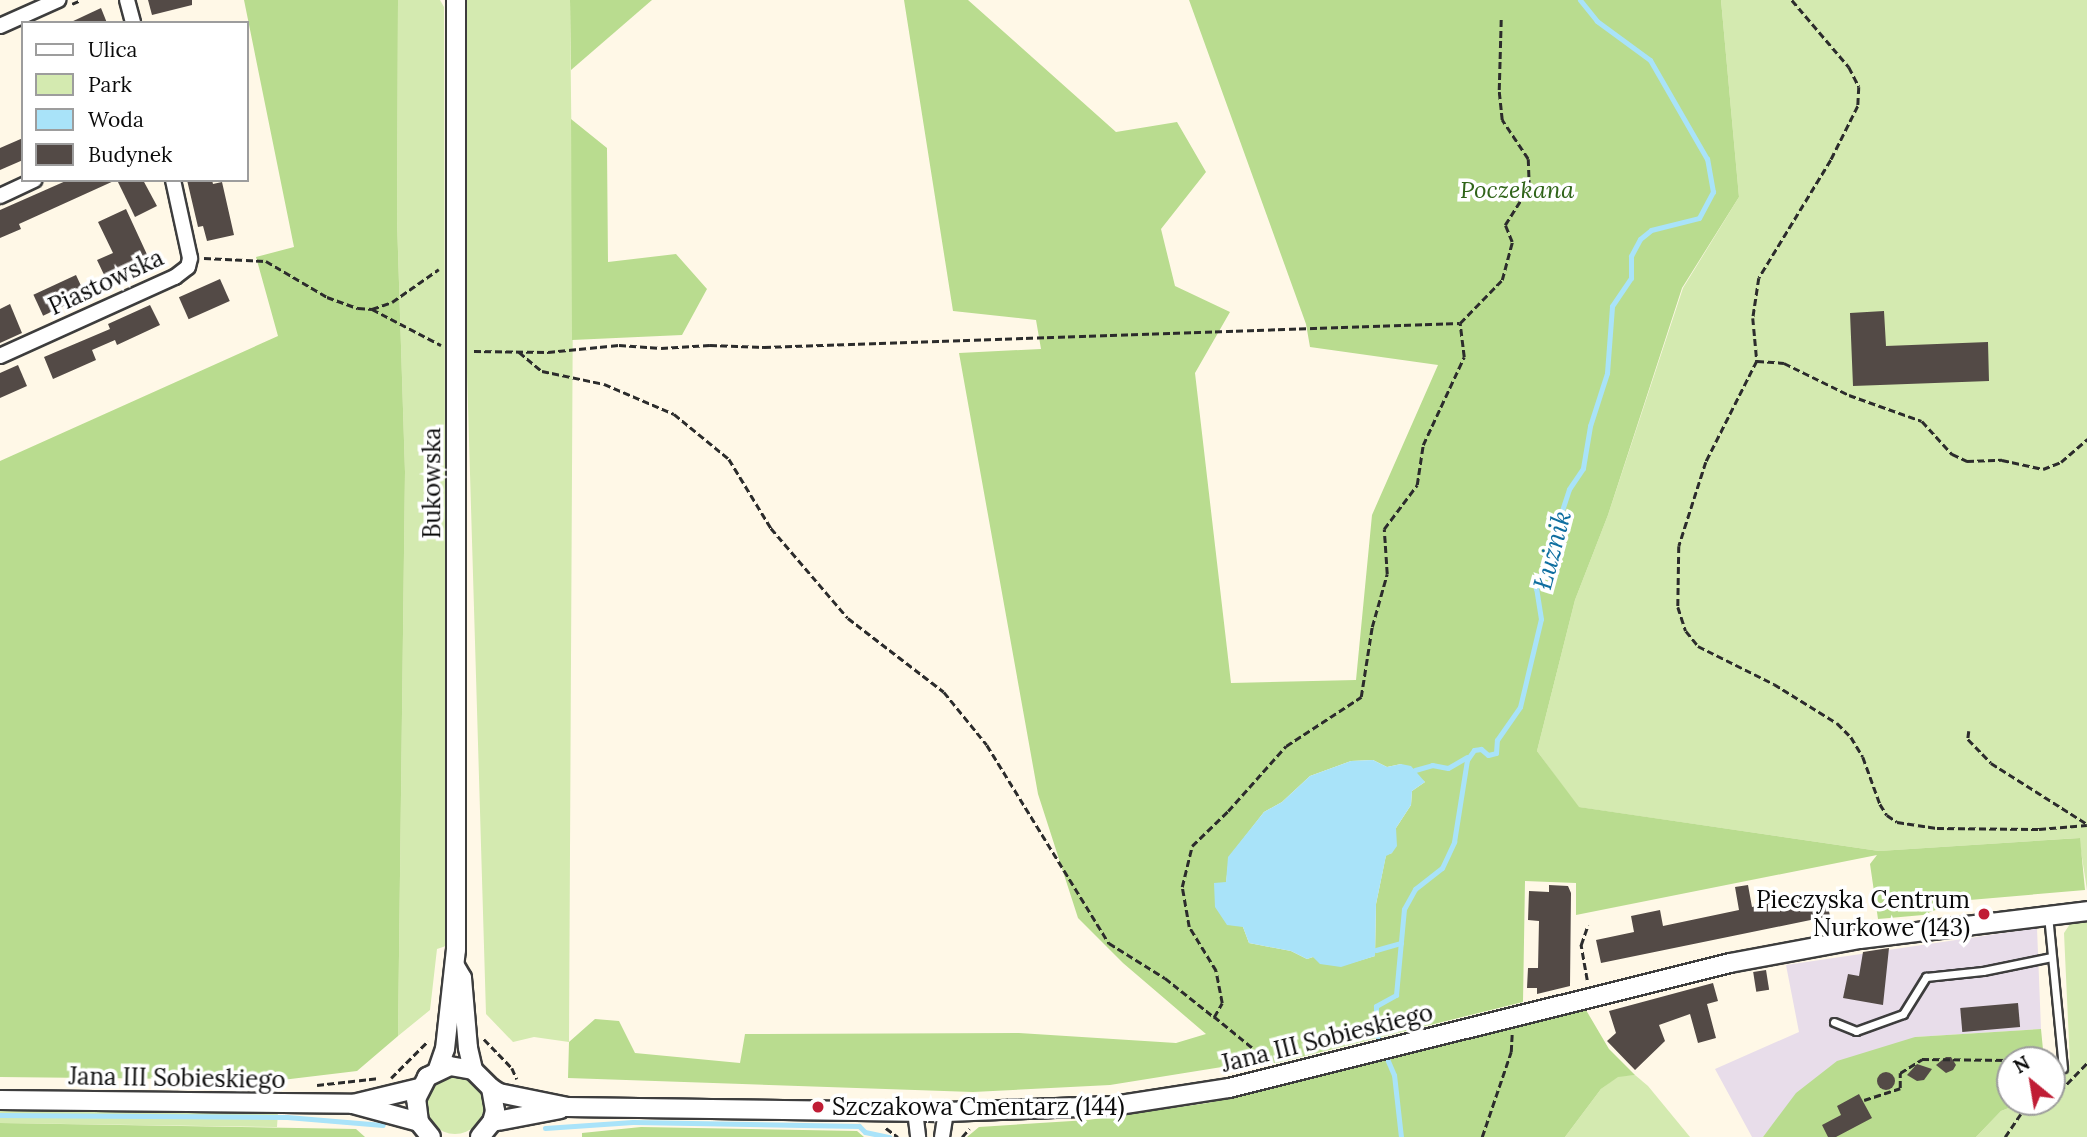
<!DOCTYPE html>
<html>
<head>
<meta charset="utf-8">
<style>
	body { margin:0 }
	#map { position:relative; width:2087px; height:1137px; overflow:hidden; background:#fff8e7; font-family:Lora,serif }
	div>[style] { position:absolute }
	.industrial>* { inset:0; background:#e8ddea }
	.green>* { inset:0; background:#d4eab0 }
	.round { border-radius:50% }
	.forest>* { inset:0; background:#b9dc8f }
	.water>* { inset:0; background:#a9e3f9 }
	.stream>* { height:5px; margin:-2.5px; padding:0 2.5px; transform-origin:2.5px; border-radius:2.5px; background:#a9e3f9 }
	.building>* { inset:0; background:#534a46; transform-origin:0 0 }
	.path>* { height:2.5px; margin-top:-1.25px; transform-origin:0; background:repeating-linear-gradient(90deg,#2c2c2c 0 7px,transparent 0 10.5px) }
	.roads { filter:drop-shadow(2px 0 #3d3d3d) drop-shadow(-2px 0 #3d3d3d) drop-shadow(0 2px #3d3d3d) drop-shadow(0 -2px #3d3d3d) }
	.service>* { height:7px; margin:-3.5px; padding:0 3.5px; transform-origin:3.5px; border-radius:3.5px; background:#fff }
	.minor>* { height:14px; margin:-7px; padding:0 7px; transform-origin:7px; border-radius:7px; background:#fff }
	.tertiary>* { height:18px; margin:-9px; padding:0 9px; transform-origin:9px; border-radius:9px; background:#fff }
	.dots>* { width:19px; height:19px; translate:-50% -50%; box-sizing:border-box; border:4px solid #fff; border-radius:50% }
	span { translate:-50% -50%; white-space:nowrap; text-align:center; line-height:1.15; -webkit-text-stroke:7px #fff; paint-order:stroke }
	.park-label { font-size:24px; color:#306419; font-style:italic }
	.street-label { font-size:24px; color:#0a0a0a }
	.poi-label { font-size:24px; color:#0a0a0a }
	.right { translate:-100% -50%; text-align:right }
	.left { translate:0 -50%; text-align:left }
	.water-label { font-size:26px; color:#0f6fa0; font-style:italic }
	.legend { position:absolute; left:21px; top:21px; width:228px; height:161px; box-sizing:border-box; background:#fff; border:2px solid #9d9d9d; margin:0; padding:9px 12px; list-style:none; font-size:21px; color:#0a0a0a }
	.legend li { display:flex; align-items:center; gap:14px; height:35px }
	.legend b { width:35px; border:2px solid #9d9d9d }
	.north { position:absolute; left:1996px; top:1046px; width:70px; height:70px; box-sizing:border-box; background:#fff; border:2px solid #9d9d9d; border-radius:50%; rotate:330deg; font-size:19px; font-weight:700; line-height:28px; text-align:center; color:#0a0a0a }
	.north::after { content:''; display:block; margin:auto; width:24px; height:32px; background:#c01d35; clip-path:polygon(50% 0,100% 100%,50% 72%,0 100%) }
</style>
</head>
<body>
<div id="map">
	<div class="industrial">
		<div style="clip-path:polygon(2037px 928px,2041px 1029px,1915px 1037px,1772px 1126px,1763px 1137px,1752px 1137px,1715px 1069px,1799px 1032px,1786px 965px)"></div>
	</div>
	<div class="green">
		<div style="clip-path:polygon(398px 0,440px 0,444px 7px,446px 946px,437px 949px,430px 1010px,398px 1036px,405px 472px,397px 220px)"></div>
		<div style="clip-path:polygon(463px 0,570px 0,573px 282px,569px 1042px,534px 1037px,513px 1042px,486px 1014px,463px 237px)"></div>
		<div style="clip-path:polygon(1721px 0,2087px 0,2087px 890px,2079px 838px,1879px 851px,1578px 807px,1537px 751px,1575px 600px,1608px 515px,1683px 288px,1739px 197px)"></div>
		<div style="clip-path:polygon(2087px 922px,2087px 1137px,1976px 1137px,2001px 1111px,2024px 1102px,2052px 1102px,2052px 1090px,2058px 1088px,2070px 1064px,2064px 933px,2070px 924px)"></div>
		<div style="clip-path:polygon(1635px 1075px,1648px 1086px,1690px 1137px,1565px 1137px,1601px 1089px,1618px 1076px)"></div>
		<div class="round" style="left:426px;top:1076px;width:58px;height:58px"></div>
		<div style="clip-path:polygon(0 1109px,221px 1112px,278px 1112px,277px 1127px,0 1123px)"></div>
	</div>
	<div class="forest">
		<div style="clip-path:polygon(244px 0,398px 0,397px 220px,405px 472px,398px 1036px,357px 1071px,282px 1080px,0 1077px,0 461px,278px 336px,256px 257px,294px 247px)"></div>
		<div style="clip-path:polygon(570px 0,652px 0,571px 70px)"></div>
		<div style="clip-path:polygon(evenodd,904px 0,968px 0,1116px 132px,1177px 122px,1206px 172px,1161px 229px,1175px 286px,1230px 312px,1195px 373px,1231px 683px,1356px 680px,1372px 515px,1438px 365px,1310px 347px,1306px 324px,1189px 0,1721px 0,1739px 197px,1682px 288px,1608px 515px,1575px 600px,1537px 751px,1579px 807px,1879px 851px,2080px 838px,2085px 890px,1958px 901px,1923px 915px,1878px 919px,1870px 864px,1877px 855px,1576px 915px,1576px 883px,1525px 881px,1523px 1002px,1277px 1063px,1253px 1062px,1110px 1085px,973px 1092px,568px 1078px,569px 1042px,595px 1019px,619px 1021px,635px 1053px,740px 1063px,745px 1034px,1019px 1033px,1176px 1043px,1206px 1034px,1123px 963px,1078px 918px,1038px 794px,959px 353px,1041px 349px,1036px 320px,953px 311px,904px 0,1373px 760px,1387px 767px,1401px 764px,1425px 782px,1412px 791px,1411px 805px,1396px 828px,1392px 853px,1386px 855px,1376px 904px,1375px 956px,1341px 966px,1313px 957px,1307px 959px,1291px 951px,1249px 943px,1243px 927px,1214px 883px,1226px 883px,1229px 857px,1264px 812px,1282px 802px,1310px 776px,1351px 761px,1373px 760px)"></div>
		<div style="clip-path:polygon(571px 119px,607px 148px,608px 262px,676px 254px,707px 289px,682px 335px,572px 340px)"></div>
		<div style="clip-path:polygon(1586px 1010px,1609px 1049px,1635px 1075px,1618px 1077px,1601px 1089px,1565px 1137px,967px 1137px,979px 1127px,1088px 1120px,1208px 1103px)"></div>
		<div style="clip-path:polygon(2041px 1029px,2044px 1060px,2010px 1060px,2010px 1102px,2024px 1102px,2001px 1111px,1976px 1137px,1763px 1137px,1796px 1093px,1837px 1061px,1915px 1037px)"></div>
		<div style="clip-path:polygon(0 1123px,356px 1129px,365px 1137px,0 1137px)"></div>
		<div style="clip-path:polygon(641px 1127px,857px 1131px,864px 1137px,878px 1137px,582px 1137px,582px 1133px)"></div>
	</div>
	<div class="water">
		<div style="clip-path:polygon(1373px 760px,1387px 767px,1401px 764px,1411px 766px,1425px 782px,1412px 791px,1411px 805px,1396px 828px,1397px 846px,1392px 853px,1386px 856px,1376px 904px,1375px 956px,1341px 967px,1320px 964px,1313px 957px,1307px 959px,1291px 951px,1249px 943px,1243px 927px,1227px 925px,1215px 907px,1214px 883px,1226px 882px,1228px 857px,1264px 812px,1282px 802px,1310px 776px,1351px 761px)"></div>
	</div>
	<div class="stream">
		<div style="left:1415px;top:770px;width:18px;rotate:-16deg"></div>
		<div style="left:1432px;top:765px;width:16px;rotate:11deg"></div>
		<div style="left:1448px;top:768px;width:22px;rotate:-30deg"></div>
		<div style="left:1376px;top:950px;width:26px;rotate:-16deg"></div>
		<div style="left:0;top:1115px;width:287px;rotate:0.4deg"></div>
		<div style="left:287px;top:1117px;width:96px;rotate:4.8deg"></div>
		<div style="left:545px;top:1128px;width:88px;rotate:-3.9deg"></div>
		<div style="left:633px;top:1122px;width:226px;rotate:1deg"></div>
		<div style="left:859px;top:1126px;width:8px;rotate:45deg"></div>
		<div style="left:865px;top:1132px;width:25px;rotate:12deg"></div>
		<div style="left:1401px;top:1137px;width:62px;rotate:-96.4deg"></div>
		<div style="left:1394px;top:1075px;width:46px;rotate:-113.2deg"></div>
		<div style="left:1376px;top:1033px;width:27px;rotate:-90deg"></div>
		<div style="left:1376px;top:1006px;width:23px;rotate:-29deg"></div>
		<div style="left:1396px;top:995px;width:86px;rotate:-84.7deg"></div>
		<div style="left:1404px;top:909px;width:23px;rotate:-61deg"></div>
		<div style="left:1415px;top:889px;width:34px;rotate:-38deg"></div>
		<div style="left:1442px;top:868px;width:29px;rotate:-65deg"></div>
		<div style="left:1454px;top:842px;width:83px;rotate:-81deg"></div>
		<div style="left:1467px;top:760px;width:12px;rotate:-55deg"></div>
		<div style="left:1474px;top:750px;width:7px;rotate:-8deg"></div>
		<div style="left:1481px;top:749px;width:9px;rotate:41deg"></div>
		<div style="left:1488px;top:755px;width:8px;rotate:-14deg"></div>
		<div style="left:1496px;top:753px;width:13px;rotate:-86deg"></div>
		<div style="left:1497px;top:740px;width:40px;rotate:-55.1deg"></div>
		<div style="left:1520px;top:707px;width:90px;rotate:-76.6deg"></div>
		<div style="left:1541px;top:619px;width:30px;rotate:-99deg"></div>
		<div style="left:1536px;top:589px;width:105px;rotate:-71.7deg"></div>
		<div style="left:1569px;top:489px;width:25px;rotate:-56deg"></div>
		<div style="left:1583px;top:468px;width:43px;rotate:-80.5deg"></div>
		<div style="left:1590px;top:426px;width:56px;rotate:-72.2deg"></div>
		<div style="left:1607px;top:373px;width:67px;rotate:-85.7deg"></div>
		<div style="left:1612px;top:306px;width:34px;rotate:-56deg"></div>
		<div style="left:1631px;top:278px;width:22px;rotate:-90deg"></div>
		<div style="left:1631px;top:256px;width:19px;rotate:-62deg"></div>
		<div style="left:1640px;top:239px;width:14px;rotate:-39deg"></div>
		<div style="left:1651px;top:230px;width:49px;rotate:-14deg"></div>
		<div style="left:1699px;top:218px;width:30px;rotate:-62deg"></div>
		<div style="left:1713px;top:192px;width:34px;rotate:-100deg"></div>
		<div style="left:1707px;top:159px;width:114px;rotate:-119.9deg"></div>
		<div style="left:1650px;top:60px;width:66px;rotate:-143.7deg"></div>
		<div style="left:1597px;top:21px;width:27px;rotate:-129deg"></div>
	</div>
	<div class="building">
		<div style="clip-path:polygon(148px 0,192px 0,192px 5px,152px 15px)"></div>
		<div style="clip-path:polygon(101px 8px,107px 23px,69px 23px)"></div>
		<div style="clip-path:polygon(23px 138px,23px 160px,0 170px,0 148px)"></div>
		<div style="clip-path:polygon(68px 180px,116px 180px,19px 224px,21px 229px,0 238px,0 210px)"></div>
		<div style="clip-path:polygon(117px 180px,143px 180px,157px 206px,135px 217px)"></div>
		<div style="clip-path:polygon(187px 180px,212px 180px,213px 184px,222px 182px,234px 235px,207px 241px,203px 226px,198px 227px)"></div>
		<div style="clip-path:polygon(126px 209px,150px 261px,107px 281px,97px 260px,113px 253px,98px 222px)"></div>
		<div style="left:76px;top:275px;width:23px;height:47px;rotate:65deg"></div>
		<div style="left:220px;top:279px;width:24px;height:45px;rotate:66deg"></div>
		<div style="clip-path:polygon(10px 304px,22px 333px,0 343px,0 309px)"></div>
		<div style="clip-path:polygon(150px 305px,160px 325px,117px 345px,115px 340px,92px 350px,96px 360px,53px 379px,44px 357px,110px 329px,108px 324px)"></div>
		<div style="clip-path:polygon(1884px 311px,1886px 346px,1988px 342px,1989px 381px,1853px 386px,1850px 313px)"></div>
		<div style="clip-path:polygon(18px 365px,27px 386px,0 398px,0 373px)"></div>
		<div style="clip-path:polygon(1549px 885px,1568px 886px,1571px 893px,1570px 986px,1537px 994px,1537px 988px,1527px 988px,1528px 968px,1538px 968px,1539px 921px,1528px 920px,1529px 891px,1549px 892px)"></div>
		<div style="clip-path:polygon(1748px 885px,1752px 907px,1825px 892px,1830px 916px,1601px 963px,1596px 940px,1634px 932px,1631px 916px,1660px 910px,1663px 926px,1739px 910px,1735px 887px)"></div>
		<div style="clip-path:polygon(1889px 948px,1883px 1005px,1843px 998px,1848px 974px,1859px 976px,1863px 952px)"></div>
		<div style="left:1766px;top:970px;width:20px;height:13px;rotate:81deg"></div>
		<div style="clip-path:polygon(1713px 983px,1718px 1001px,1707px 1004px,1716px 1038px,1698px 1043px,1690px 1014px,1659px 1025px,1665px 1041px,1635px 1070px,1607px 1041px,1616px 1033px,1609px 1011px)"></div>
		<div style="left:2018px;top:1003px;width:24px;height:58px;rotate:85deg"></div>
		<div style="clip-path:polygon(1946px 1057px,1951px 1057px,1956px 1065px,1953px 1070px,1946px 1073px,1936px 1065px)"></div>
		<div style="clip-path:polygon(1917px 1064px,1932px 1069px,1924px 1080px,1917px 1081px,1907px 1075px)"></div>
		<div class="round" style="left:1877px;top:1072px;width:18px;height:18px"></div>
		<div style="clip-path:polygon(1859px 1094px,1872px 1118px,1836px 1137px,1828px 1137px,1822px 1125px,1841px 1115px,1837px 1106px)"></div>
	</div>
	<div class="path">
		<div style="left:1792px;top:0;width:88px;rotate:49.6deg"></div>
		<div style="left:1849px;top:67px;width:22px;rotate:63deg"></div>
		<div style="left:1859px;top:87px;width:19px;rotate:93deg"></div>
		<div style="left:1858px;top:106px;width:60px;rotate:116.6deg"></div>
		<div style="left:1831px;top:160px;width:138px;rotate:121.4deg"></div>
		<div style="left:1759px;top:278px;width:40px;rotate:98.5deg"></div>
		<div style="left:1753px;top:318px;width:43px;rotate:84.7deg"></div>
		<div style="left:1757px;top:361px;width:113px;rotate:116.8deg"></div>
		<div style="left:1706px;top:462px;width:88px;rotate:107.8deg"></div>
		<div style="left:1679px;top:546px;width:61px;rotate:90.9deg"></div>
		<div style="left:1678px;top:607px;width:25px;rotate:72deg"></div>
		<div style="left:1686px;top:631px;width:19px;rotate:51deg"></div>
		<div style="left:1698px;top:646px;width:85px;rotate:26.6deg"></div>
		<div style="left:1774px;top:684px;width:74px;rotate:31.8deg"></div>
		<div style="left:1837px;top:723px;width:20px;rotate:45deg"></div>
		<div style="left:1851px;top:737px;width:23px;rotate:59deg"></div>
		<div style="left:1863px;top:757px;width:50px;rotate:70.1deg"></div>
		<div style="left:1880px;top:804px;width:13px;rotate:58deg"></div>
		<div style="left:1887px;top:815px;width:12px;rotate:35deg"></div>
		<div style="left:1897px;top:822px;width:40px;rotate:8.5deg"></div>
		<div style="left:1937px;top:828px;width:102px;rotate:0.6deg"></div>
		<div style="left:2039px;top:829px;width:48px;rotate:-4.8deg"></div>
		<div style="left:72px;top:4px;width:10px;rotate:-24deg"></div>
		<div style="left:204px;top:258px;width:62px;rotate:2.8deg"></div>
		<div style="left:266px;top:261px;width:71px;rotate:30.5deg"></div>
		<div style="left:327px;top:297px;width:33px;rotate:20deg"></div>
		<div style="left:358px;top:308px;width:14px;rotate:4deg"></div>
		<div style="left:372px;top:309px;width:21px;rotate:-19deg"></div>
		<div style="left:392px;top:302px;width:57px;rotate:-35.1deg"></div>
		<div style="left:372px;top:309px;width:78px;rotate:27.6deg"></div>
		<div style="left:474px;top:351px;width:74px;rotate:0.8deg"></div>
		<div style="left:548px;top:352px;width:71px;rotate:-5.6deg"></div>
		<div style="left:619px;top:345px;width:42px;rotate:4.1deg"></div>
		<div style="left:661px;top:348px;width:49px;rotate:-3.5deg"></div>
		<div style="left:710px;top:345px;width:54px;rotate:2.1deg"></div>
		<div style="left:764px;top:347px;width:696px;rotate:-1.97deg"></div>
		<div style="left:519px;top:352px;width:30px;rotate:40deg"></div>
		<div style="left:542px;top:371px;width:63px;rotate:11.8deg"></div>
		<div style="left:604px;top:384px;width:76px;rotate:23.2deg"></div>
		<div style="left:674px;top:414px;width:71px;rotate:39.3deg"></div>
		<div style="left:729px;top:459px;width:81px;rotate:58.7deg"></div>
		<div style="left:771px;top:528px;width:118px;rotate:49.5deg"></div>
		<div style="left:848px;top:618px;width:121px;rotate:37.6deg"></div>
		<div style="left:944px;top:692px;width:68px;rotate:50.9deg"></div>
		<div style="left:987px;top:745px;width:233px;rotate:58.4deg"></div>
		<div style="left:1109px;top:943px;width:66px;rotate:32deg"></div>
		<div style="left:1165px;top:978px;width:63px;rotate:38.5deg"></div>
		<div style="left:1757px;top:361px;width:27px;rotate:4deg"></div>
		<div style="left:1784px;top:363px;width:72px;rotate:26.2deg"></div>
		<div style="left:1849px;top:395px;width:77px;rotate:19.6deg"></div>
		<div style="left:1922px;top:421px;width:45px;rotate:47.7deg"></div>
		<div style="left:1952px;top:454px;width:17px;rotate:25deg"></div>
		<div style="left:1967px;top:461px;width:35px;rotate:-2deg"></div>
		<div style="left:2002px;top:460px;width:42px;rotate:12.4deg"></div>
		<div style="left:2043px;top:469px;width:19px;rotate:-21deg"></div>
		<div style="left:2061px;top:462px;width:35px;rotate:-41deg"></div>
		<div style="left:1969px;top:731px;width:8px;rotate:97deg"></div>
		<div style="left:1968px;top:739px;width:33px;rotate:46deg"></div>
		<div style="left:1991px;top:763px;width:114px;rotate:32.4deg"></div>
		<div style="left:1587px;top:980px;width:36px;rotate:-100deg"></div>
		<div style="left:1581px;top:945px;width:21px;rotate:-71deg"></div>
		<div style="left:484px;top:1039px;width:40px;rotate:46deg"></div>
		<div style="left:512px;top:1068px;width:12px;rotate:66deg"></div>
		<div style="left:1268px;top:1061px;width:70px;rotate:-140.8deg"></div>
		<div style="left:1214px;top:1017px;width:16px;rotate:-60deg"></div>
		<div style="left:1222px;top:1003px;width:33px;rotate:-101deg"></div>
		<div style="left:1216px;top:971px;width:52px;rotate:-121.5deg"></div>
		<div style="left:1189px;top:927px;width:41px;rotate:-99.9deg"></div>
		<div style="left:1182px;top:887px;width:42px;rotate:-76.3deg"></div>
		<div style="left:1192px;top:846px;width:50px;rotate:-44.2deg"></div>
		<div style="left:1228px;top:811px;width:87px;rotate:-48.3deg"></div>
		<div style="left:1286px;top:746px;width:90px;rotate:-33.2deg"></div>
		<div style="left:1361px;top:697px;width:71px;rotate:-81.1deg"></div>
		<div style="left:1372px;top:627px;width:55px;rotate:-74.2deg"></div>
		<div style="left:1387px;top:574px;width:45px;rotate:-93.8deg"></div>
		<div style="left:1384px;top:529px;width:55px;rotate:-53.1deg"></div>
		<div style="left:1417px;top:485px;width:40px;rotate:-81.5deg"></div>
		<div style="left:1423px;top:445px;width:97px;rotate:-65deg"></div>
		<div style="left:1464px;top:357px;width:34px;rotate:-97deg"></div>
		<div style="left:1460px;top:323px;width:60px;rotate:-45.7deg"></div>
		<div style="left:1502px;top:280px;width:39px;rotate:-75deg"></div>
		<div style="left:1512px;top:242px;width:18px;rotate:-112deg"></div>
		<div style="left:1505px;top:225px;width:45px;rotate:-57.7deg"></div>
		<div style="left:1529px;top:187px;width:28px;rotate:-92deg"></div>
		<div style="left:1528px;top:159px;width:47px;rotate:-123.7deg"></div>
		<div style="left:1502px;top:120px;width:30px;rotate:-96deg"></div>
		<div style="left:1499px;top:90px;width:72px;rotate:-88.4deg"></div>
		<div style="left:391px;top:1078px;width:52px;rotate:-45deg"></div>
		<div style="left:317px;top:1085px;width:63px;rotate:-6.3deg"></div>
		<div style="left:2052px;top:1099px;width:50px;rotate:-45.8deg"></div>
		<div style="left:1864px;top:1100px;width:38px;rotate:-18deg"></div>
		<div style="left:1900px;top:1088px;width:15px;rotate:-90deg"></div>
		<div style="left:1900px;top:1073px;width:26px;rotate:-32deg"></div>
		<div style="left:1922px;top:1059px;width:88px;rotate:0.7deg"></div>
		<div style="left:2013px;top:1102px;width:14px;rotate:17deg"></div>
		<div style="left:886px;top:1128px;width:15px;rotate:37deg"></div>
		<div style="left:962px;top:1137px;width:11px;rotate:-49deg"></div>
		<div style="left:1482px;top:1137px;width:90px;rotate:-71.2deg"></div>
		<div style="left:1511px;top:1052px;width:19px;rotate:-87deg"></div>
		<div style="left:2005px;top:1137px;width:37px;rotate:-56deg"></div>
		<div style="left:2026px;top:1106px;width:10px;rotate:-24deg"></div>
	</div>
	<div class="roads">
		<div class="service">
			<div style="left:2048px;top:915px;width:154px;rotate:84.4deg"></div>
			<div style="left:1834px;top:1022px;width:24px;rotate:22deg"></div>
			<div style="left:1856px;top:1031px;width:50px;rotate:-19.9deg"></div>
			<div style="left:1903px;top:1014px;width:44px;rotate:-58.1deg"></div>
			<div style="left:1926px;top:977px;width:57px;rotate:-6deg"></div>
			<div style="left:1983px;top:971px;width:70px;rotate:-11.5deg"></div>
		</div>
		<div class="minor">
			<div style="left:127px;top:0;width:24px;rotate:75deg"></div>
			<div style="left:0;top:26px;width:64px;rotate:-24.1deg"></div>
			<div style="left:0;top:196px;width:38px;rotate:-25deg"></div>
			<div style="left:0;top:356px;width:192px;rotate:-24.3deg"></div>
			<div style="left:175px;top:277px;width:16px;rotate:-38deg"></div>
			<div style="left:188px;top:267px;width:9px;rotate:-77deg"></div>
			<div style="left:190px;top:258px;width:80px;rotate:-102.3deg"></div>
			<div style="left:915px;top:1111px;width:26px;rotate:83deg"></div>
			<div style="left:942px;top:1137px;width:25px;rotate:-81deg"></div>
		</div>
		<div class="tertiary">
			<div style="left:455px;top:966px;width:14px;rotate:60deg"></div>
			<div style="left:462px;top:978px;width:70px;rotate:85.1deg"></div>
			<div style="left:468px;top:1048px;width:23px;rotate:77deg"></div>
			<div style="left:438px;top:1069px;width:21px;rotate:-71deg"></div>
			<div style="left:445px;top:1049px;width:100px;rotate:-83.7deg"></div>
			<div style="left:456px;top:950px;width:950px;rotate:-90deg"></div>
			<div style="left:491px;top:1088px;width:9px;rotate:32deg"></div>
			<div style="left:499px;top:1093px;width:69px;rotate:11.6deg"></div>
			<div style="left:567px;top:1107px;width:379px;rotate:0.8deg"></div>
			<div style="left:946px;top:1112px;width:167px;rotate:-2.1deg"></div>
			<div style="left:1113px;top:1106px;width:117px;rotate:-8.8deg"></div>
			<div style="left:1229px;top:1088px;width:516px;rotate:-14.01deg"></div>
			<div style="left:1730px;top:963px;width:132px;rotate:-10.5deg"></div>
			<div style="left:1860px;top:939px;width:229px;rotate:-7deg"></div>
			<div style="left:0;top:1100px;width:353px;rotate:0.6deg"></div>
			<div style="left:353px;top:1104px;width:68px;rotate:15.3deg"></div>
			<div style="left:353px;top:1104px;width:68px;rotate:-13.6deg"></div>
			<div style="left:492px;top:1122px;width:69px;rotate:-10.8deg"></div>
			<div style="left:431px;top:1137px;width:19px;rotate:-129deg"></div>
			<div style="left:419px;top:1122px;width:23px;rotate:-97deg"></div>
			<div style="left:416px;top:1099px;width:25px;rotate:-63deg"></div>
			<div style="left:427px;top:1077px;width:25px;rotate:-26deg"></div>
			<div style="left:450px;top:1066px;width:23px;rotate:10deg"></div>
			<div style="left:473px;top:1070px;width:25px;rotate:45deg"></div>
			<div style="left:491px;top:1088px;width:23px;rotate:80deg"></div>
			<div style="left:495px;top:1111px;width:11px;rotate:105deg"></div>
			<div style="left:492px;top:1122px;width:19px;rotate:129deg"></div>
		</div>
	</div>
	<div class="dots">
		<div style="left:1984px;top:914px;background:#c01d35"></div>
		<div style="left:818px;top:1107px;background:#c01d35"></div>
	</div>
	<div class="park-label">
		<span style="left:1517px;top:190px">Poczekana</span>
	</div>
	<div class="street-label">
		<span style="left:106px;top:282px;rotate:-25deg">Piastowska</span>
		<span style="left:432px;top:483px;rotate:-90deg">Bukowska</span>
		<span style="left:1327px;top:1038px;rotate:-14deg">Jana III Sobieskiego</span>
		<span style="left:177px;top:1078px;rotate:1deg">Jana III Sobieskiego</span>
	</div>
	<div class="poi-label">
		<span class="right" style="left:1970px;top:914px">Pieczyska Centrum<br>Nurkowe (143)</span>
		<span class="left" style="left:832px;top:1107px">Szczakowa Cmentarz (144)</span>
	</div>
	<div class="water-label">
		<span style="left:1552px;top:550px;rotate:-75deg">Łużnik</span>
	</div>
	<ul class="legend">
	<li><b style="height:9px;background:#fff"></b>Ulica</li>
	<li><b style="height:19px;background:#d4eab0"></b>Park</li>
	<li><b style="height:19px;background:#a9e3f9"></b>Woda</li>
	<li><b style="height:19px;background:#534a46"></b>Budynek</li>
	</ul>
	<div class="north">N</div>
</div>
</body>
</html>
